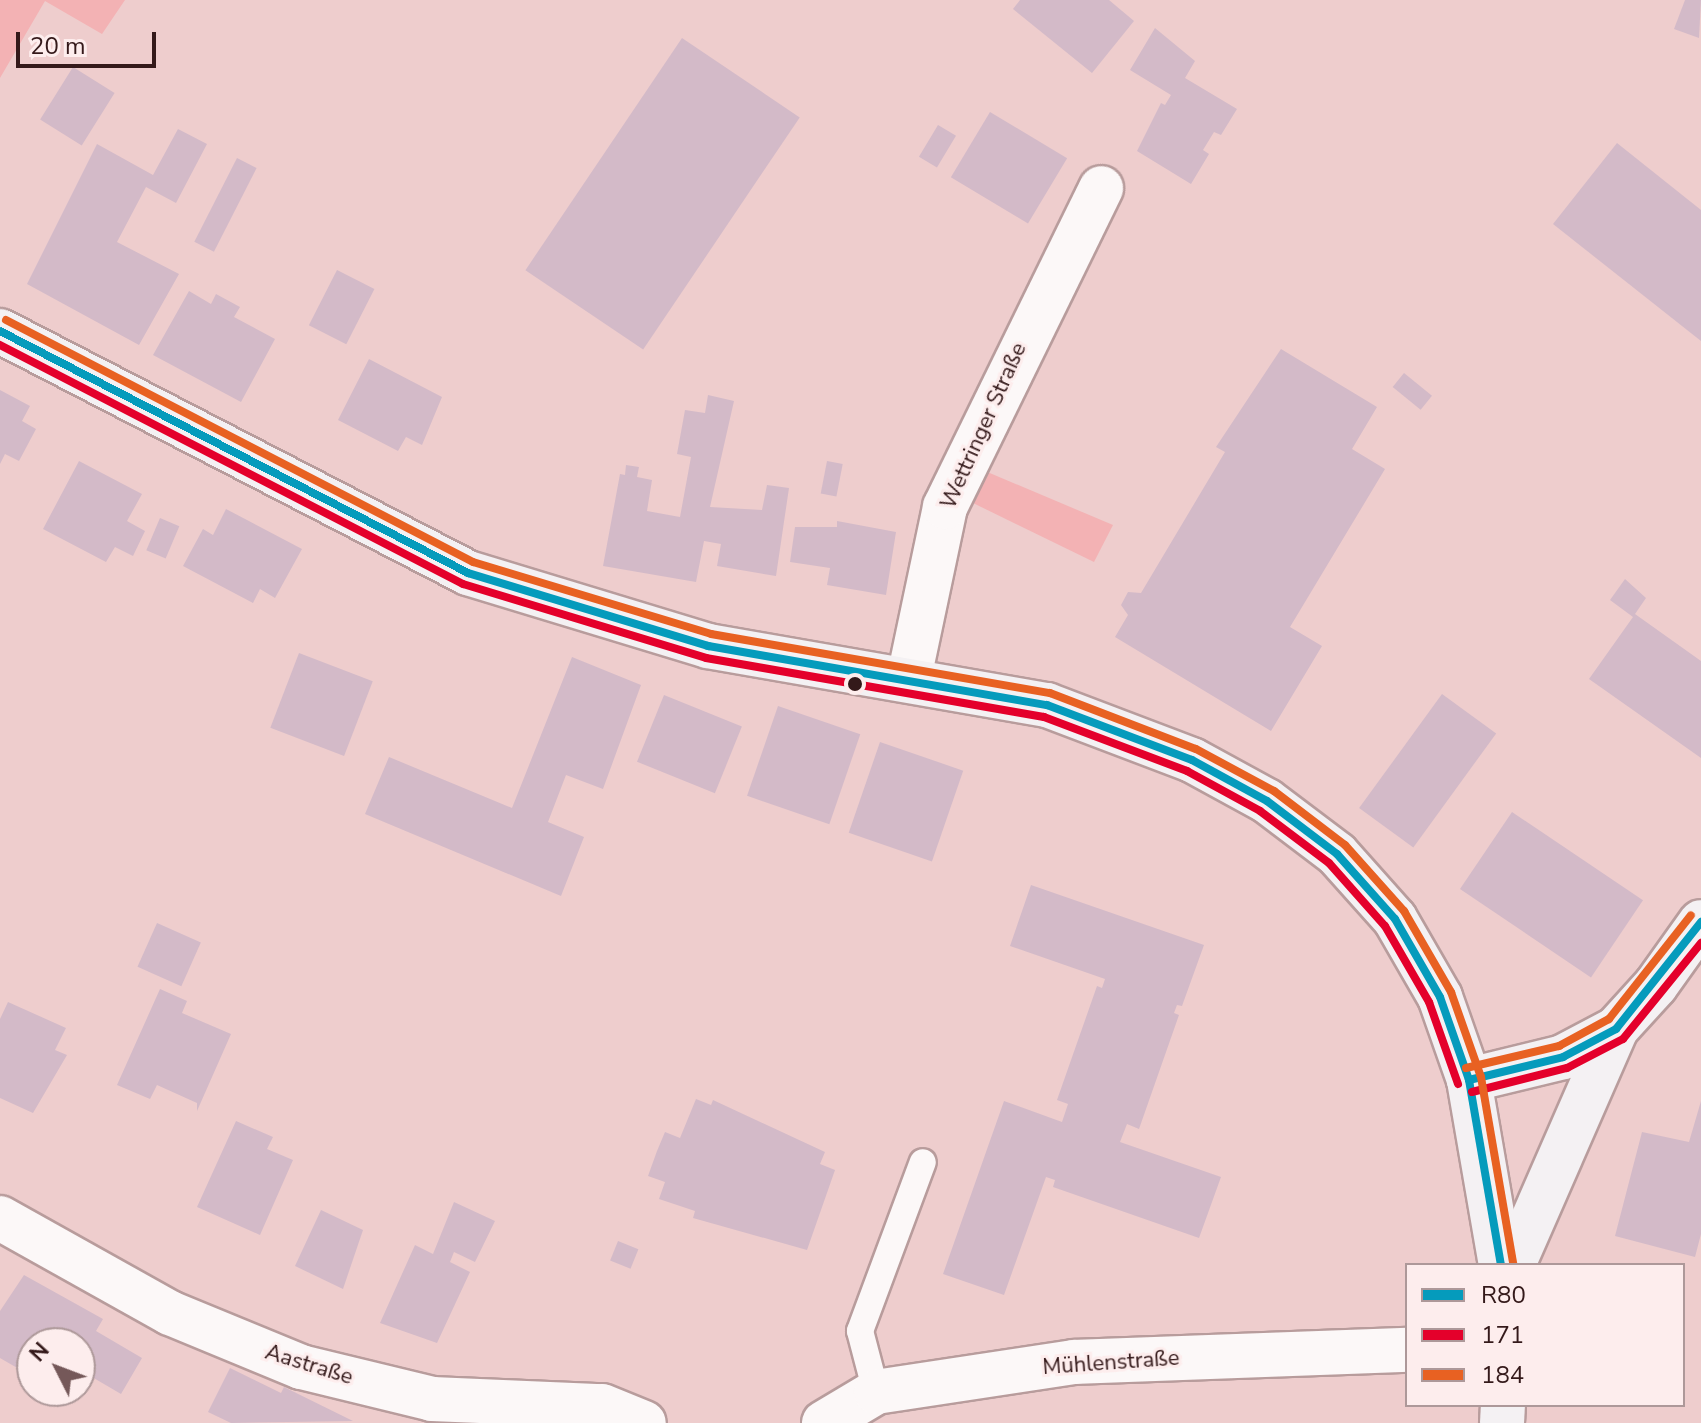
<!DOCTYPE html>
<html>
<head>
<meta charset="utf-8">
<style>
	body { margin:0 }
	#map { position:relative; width:1701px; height:1423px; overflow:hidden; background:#eecdcd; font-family:"Nunito Sans",sans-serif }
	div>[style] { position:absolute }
	.green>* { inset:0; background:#f3b2b4 }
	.building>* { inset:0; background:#d3bac8; transform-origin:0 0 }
	.roads { filter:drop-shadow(2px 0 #b89c9c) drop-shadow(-2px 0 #b89c9c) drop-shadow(0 2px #b89c9c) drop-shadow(0 -2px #b89c9c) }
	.lane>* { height:26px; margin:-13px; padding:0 13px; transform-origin:13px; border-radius:13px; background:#fcf8f8 }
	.street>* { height:44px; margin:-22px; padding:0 22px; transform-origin:22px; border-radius:22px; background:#fcf8f8 }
	.secondary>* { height:44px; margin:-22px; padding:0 22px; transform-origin:22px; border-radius:22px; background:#f4f1f3 }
	.bus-1>* { height:8px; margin:-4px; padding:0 4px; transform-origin:4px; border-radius:4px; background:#059bbc }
	.bus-2>* { height:8px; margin:-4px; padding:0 4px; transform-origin:4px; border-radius:4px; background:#e4002b }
	.bus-3>* { height:8px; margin:-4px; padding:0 4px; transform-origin:4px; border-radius:4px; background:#e86122 }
	.dots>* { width:22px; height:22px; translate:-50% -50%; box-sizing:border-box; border:4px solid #fdeded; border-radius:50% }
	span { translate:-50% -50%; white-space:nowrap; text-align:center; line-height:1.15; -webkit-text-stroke:6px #fdeded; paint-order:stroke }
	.street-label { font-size:22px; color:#34191a }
	.legend { position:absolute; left:1405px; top:1263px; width:280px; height:144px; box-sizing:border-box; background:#fdeded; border:2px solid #ad9899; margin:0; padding:10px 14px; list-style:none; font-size:24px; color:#34191a }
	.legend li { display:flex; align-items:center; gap:16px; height:40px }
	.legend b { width:40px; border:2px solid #ad9899 }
	.north { position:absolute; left:16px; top:1327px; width:80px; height:80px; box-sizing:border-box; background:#fdeded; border:2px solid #ad9899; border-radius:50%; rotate:312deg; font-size:22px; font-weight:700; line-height:32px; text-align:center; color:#34191a }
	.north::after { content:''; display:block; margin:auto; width:28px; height:36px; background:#755859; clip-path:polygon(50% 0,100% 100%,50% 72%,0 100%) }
	.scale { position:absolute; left:16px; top:32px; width:140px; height:36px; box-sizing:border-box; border:4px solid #34191a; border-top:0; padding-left:10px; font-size:24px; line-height:28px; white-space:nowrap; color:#34191a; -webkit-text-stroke:6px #fdeded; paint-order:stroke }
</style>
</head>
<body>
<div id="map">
	<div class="green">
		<div style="clip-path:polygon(0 0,125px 0,102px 34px,45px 1px,0 78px)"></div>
		<div style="clip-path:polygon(985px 471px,1113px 525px,1094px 562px,973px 503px)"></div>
	</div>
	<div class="building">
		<div style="clip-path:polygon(1020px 0,1109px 0,1134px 21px,1092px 73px,1013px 9px)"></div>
		<div style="clip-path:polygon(1685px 0,1701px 0,1699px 38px,1674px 29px)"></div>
		<div style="clip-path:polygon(1155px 28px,1195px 61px,1185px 78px,1237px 109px,1221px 135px,1214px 132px,1203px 150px,1209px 154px,1191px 184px,1137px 151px,1161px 103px,1165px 105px,1171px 95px,1130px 70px)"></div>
		<div style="left:682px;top:38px;width:142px;height:280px;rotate:34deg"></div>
		<div style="left:73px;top:67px;width:49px;height:62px;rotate:32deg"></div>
		<div style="left:990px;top:112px;width:90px;height:76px;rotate:31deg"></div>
		<div style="left:938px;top:125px;width:21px;height:37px;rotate:31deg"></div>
		<div style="clip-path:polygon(178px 129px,207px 144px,176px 203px,146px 187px,117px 242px,179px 274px,139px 345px,27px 284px,97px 144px,153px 175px)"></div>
		<div style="clip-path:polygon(1617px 143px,1701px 210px,1701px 341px,1553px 224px)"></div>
		<div style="left:237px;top:158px;width:22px;height:94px;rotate:27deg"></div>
		<div style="left:337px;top:270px;width:42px;height:62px;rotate:27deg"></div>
		<div style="clip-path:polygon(189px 291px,211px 304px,216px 294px,240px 307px,234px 317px,275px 339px,241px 402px,153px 355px)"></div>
		<div style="clip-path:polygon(1281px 349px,1377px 407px,1352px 449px,1385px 469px,1290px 627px,1322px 646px,1271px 731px,1115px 637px,1128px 615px,1121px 605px,1128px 592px,1141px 593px,1225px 452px,1216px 447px)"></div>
		<div style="clip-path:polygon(369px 359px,442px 397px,422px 445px,406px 437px,398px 451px,338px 420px)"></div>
		<div style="left:1404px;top:373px;width:36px;height:18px;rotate:39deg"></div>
		<div style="clip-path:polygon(0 390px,30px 406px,22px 421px,36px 429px,19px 461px,5px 454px,0 464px)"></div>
		<div style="clip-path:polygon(708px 395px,734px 401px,710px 507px,762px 510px,767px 485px,789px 488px,776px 576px,717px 566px,721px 544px,704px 541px,696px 582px,603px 566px,620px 474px,625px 475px,626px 465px,639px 467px,637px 477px,652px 480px,647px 511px,680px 517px,691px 457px,677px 454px,685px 410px,705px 413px)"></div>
		<div style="clip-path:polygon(79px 461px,142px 494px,127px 521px,145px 531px,133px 556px,115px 547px,106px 562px,43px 529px)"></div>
		<div style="left:827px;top:461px;width:16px;height:33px;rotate:11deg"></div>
		<div style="clip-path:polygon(226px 509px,302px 549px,275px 598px,260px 589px,253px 603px,183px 566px,203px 529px,213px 535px)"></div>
		<div style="left:160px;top:518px;width:21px;height:35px;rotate:23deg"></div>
		<div style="clip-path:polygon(837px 521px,896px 532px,886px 595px,827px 585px,830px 568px,790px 562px,795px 527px,837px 527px)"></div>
		<div style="clip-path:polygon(1625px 579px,1646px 598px,1635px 614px,1701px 661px,1701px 758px,1589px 679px,1633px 617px,1610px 600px)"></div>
		<div style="left:299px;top:653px;width:79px;height:80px;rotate:21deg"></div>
		<div style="clip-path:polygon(572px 657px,641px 685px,603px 789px,566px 775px,548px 822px,584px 837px,561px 896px,365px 814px,389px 757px,512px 808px)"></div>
		<div style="left:1442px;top:694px;width:67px;height:141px;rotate:36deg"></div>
		<div style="left:664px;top:695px;width:84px;height:72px;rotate:22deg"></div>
		<div style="left:778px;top:706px;width:87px;height:95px;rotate:19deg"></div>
		<div style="left:880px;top:742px;width:88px;height:96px;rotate:19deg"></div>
		<div style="left:1512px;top:812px;width:158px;height:93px;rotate:34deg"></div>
		<div style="clip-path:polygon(1031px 885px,1204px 945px,1182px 1006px,1177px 1005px,1174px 1013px,1179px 1015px,1139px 1129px,1127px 1124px,1120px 1142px,1221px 1177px,1199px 1238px,1053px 1187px,1055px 1180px,1046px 1177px,1004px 1295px,943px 1274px,1004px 1101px,1062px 1122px,1068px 1104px,1057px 1100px,1097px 986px,1102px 988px,1105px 979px,1010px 946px)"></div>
		<div style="left:157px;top:923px;width:48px;height:48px;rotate:24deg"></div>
		<div style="clip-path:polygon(160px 989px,187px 1001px,182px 1013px,231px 1034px,197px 1111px,197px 1103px,157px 1085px,150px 1099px,117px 1085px)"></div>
		<div style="clip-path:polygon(8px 1002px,66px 1028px,55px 1050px,67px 1055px,33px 1113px,0 1098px,0 1019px)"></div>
		<div style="clip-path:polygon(696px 1099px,711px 1105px,713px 1100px,825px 1152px,820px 1164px,835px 1170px,807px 1250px,693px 1218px,695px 1211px,659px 1199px,665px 1182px,648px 1176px,657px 1151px,665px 1132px,680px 1138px)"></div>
		<div style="clip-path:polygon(1701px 1101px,1701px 1234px,1695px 1257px,1615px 1236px,1642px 1132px,1689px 1142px)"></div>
		<div style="clip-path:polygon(236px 1121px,273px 1137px,267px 1149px,293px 1160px,260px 1235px,197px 1207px)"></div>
		<div style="clip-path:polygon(454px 1202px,495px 1221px,475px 1262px,454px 1252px,450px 1262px,470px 1272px,437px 1343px,380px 1323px,415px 1245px,433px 1254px)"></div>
		<div style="clip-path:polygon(321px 1210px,363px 1230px,343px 1289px,295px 1266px)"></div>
		<div style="left:618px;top:1241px;width:22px;height:21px;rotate:22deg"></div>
		<div style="clip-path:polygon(24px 1275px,103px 1319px,96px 1331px,142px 1358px,121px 1394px,80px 1370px,80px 1343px,32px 1343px,19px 1369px,0 1358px,0 1311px)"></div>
		<div style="clip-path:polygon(230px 1368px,281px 1393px,284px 1387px,353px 1421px,231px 1423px,208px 1412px)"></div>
	</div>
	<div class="roads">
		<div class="lane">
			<div style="left:876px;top:1392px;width:63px;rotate:-104.7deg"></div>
			<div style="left:860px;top:1331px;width:180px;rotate:-69.6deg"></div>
		</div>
		<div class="street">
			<div style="left:909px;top:678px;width:175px;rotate:-78.1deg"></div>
			<div style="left:945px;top:507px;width:355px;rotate:-63.9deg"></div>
			<div style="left:0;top:1218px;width:195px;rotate:29.2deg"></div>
			<div style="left:170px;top:1313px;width:142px;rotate:22.4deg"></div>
			<div style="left:301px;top:1367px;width:135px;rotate:13.7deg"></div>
			<div style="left:432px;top:1399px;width:170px;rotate:2.4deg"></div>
			<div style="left:602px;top:1406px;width:45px;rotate:22deg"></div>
			<div style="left:824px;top:1423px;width:61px;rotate:-30.8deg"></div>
			<div style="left:876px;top:1392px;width:200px;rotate:-8.6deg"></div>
			<div style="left:1074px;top:1362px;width:333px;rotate:-2.1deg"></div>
		</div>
		<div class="secondary">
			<div style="left:0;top:331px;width:527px;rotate:27.34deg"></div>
			<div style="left:468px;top:573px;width:251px;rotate:16.9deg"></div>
			<div style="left:708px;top:646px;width:344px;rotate:9.9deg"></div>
			<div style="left:1047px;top:705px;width:155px;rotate:20.8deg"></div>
			<div style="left:1192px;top:760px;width:85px;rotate:28.7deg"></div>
			<div style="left:1267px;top:801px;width:88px;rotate:37.1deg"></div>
			<div style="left:1337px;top:854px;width:87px;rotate:48.3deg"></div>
			<div style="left:1395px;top:919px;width:90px;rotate:60deg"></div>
			<div style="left:1440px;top:997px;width:88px;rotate:70.7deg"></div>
			<div style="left:1469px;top:1080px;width:188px;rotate:80.2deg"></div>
			<div style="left:1469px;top:1080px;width:97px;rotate:-13.7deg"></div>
			<div style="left:1563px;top:1057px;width:60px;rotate:-27.8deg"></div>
			<div style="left:1616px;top:1029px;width:59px;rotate:-47.7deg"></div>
			<div style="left:1656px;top:985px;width:77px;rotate:-54.5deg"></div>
			<div style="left:1513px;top:1265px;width:257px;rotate:-66.4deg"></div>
			<div style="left:1502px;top:1423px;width:18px;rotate:-87deg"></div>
		</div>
	</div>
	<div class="bus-1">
		<div style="left:0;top:331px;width:527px;rotate:27.34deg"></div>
		<div style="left:468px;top:573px;width:251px;rotate:16.9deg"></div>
		<div style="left:708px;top:646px;width:344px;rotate:9.9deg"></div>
		<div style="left:1047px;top:705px;width:155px;rotate:20.8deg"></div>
		<div style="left:1192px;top:760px;width:85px;rotate:28.7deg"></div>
		<div style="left:1267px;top:801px;width:88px;rotate:37.1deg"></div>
		<div style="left:1337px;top:854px;width:87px;rotate:48.3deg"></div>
		<div style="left:1395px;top:919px;width:90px;rotate:60deg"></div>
		<div style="left:1440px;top:997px;width:88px;rotate:70.7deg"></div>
		<div style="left:1469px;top:1080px;width:188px;rotate:80.2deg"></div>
		<div style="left:1469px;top:1080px;width:97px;rotate:-13.7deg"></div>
		<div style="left:1563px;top:1057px;width:60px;rotate:-27.8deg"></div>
		<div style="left:1616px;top:1029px;width:137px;rotate:-51.5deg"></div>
	</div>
	<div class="bus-2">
		<div style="left:0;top:345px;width:521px;rotate:27.3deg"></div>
		<div style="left:463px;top:584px;width:254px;rotate:16.9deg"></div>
		<div style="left:706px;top:658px;width:343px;rotate:9.9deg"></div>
		<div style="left:1044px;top:717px;width:153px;rotate:20.7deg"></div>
		<div style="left:1187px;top:771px;width:83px;rotate:28.7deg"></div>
		<div style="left:1260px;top:811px;width:86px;rotate:37deg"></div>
		<div style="left:1329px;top:863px;width:84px;rotate:48.4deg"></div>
		<div style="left:1385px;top:926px;width:88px;rotate:59.9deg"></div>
		<div style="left:1429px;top:1002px;width:87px;rotate:70.5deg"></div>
		<div style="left:1472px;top:1092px;width:98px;rotate:-14.2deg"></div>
		<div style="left:1567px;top:1068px;width:63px;rotate:-27.4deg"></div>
		<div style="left:1623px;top:1039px;width:124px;rotate:-50.9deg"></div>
	</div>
	<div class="bus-3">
		<div style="left:6px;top:320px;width:526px;rotate:27.39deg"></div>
		<div style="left:473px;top:562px;width:249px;rotate:16.8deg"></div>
		<div style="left:711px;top:634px;width:344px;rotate:9.9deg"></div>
		<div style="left:1050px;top:693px;width:156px;rotate:21deg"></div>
		<div style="left:1196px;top:749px;width:89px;rotate:28.3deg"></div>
		<div style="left:1274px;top:791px;width:89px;rotate:37.3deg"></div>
		<div style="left:1345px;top:845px;width:89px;rotate:48.2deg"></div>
		<div style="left:1404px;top:911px;width:94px;rotate:59.9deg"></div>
		<div style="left:1451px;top:992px;width:90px;rotate:70.6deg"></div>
		<div style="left:1481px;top:1077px;width:189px;rotate:80.2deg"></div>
		<div style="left:1466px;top:1068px;width:96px;rotate:-13.3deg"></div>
		<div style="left:1559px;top:1046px;width:57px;rotate:-28.4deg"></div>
		<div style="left:1609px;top:1019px;width:132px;rotate:-51.7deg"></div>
	</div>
	<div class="dots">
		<div style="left:855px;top:684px;background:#34191a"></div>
	</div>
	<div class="street-label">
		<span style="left:984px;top:426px;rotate:-66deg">Wettringer Straße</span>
		<span style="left:1111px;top:1363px;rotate:-4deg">Mühlenstraße</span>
		<span style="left:309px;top:1365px;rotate:17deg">Aastraße</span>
	</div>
	<ul class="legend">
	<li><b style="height:10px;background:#059bbc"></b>R80</li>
	<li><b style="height:10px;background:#e4002b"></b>171</li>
	<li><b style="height:10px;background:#e86122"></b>184</li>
	</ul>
	<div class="north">N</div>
	<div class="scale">20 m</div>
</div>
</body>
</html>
